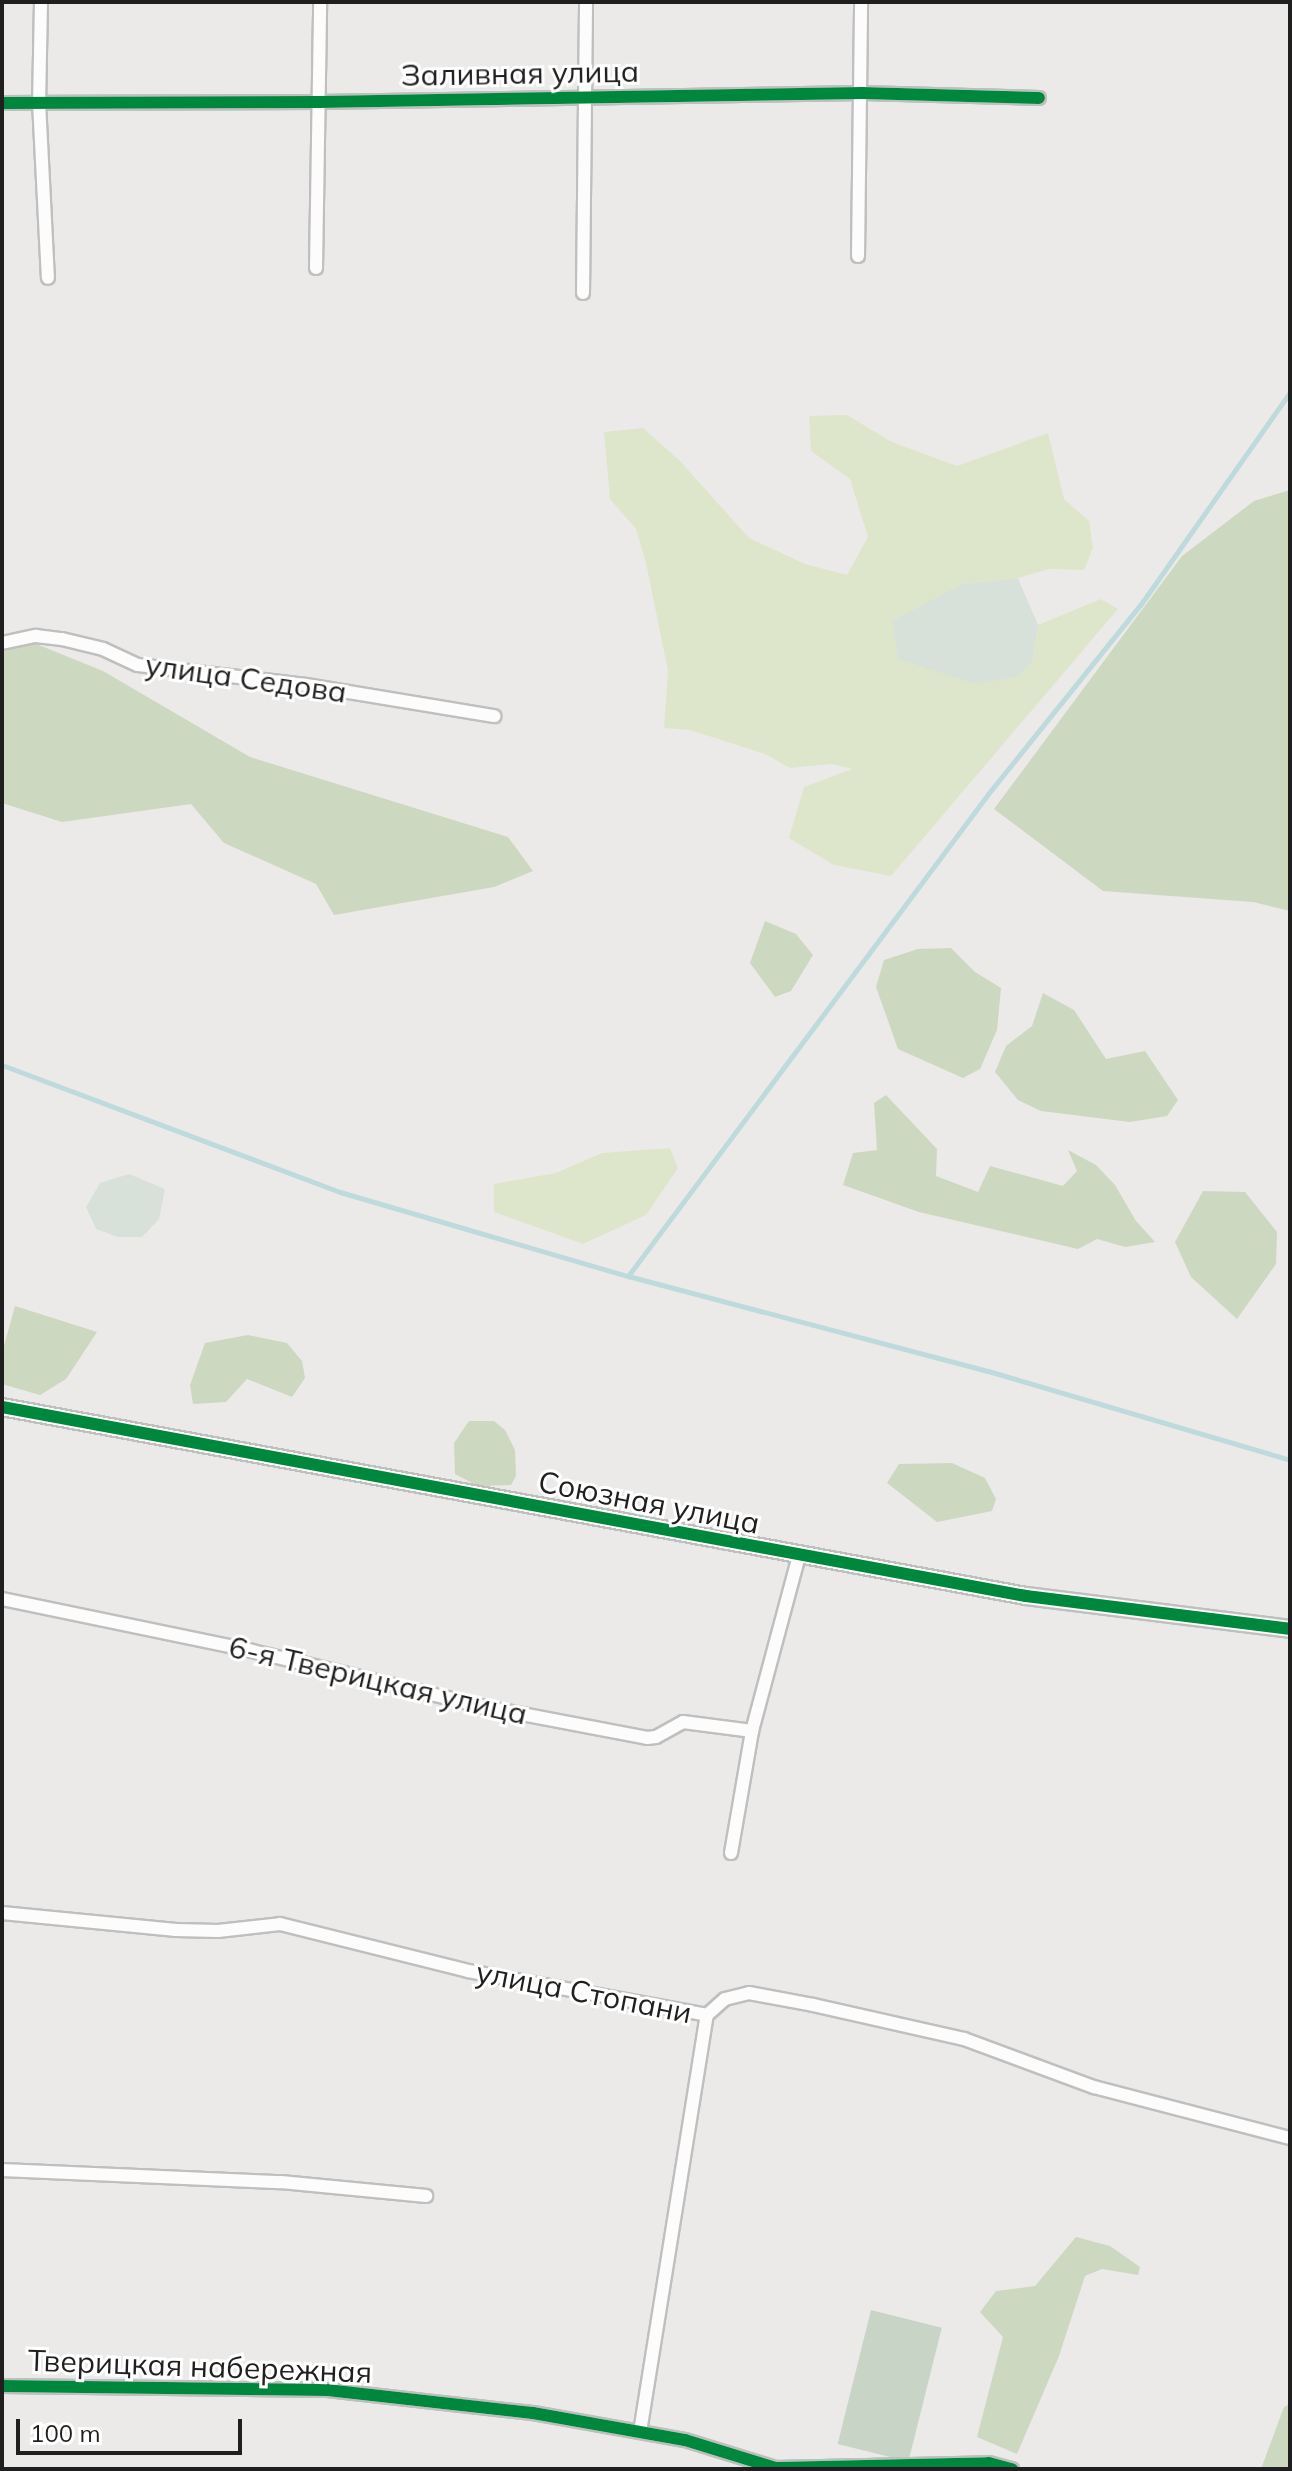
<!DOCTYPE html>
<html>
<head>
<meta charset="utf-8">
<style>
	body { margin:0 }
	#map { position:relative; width:1292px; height:2471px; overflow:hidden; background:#eceae8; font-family:Mulish,sans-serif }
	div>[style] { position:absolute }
	.grass>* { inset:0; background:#dde6ca }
	.forest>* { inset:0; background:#ccd8c0 }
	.wetland>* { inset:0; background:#d7e1da }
	.cemetery>* { inset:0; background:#c8d5c6; transform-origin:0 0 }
	.stream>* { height:5px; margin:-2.5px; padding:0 2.5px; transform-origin:2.5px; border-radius:2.5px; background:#bfdadc }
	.roads { filter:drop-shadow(2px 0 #c0bfbe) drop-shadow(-2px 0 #c0bfbe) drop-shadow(0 2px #c0bfbe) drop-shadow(0 -2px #c0bfbe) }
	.minor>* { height:12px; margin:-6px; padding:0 6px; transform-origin:6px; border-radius:6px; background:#fcfcfc }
	.tertiary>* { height:16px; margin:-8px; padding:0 8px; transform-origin:8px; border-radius:8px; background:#fcfcfc }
	.cycleway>* { height:12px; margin:-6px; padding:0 6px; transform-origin:6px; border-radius:6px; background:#00873e }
	span { translate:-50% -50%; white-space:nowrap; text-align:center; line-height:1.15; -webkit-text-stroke:6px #fff; paint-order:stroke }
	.street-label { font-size:30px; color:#1f1f1f }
	.frame { position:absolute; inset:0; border:4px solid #1f1f1f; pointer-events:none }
	.scale { position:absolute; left:16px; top:2419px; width:226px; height:36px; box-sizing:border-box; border:4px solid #1f1f1f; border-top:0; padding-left:10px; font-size:24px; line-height:28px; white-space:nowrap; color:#1f1f1f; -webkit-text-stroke:6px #fff; paint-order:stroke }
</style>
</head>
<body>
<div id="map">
	<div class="grass">
		<div style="clip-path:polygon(847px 415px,892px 442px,957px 466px,1048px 433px,1064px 499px,1089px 521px,1093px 548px,1084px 570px,1049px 569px,1018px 578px,962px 584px,1032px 662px,1038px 625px,1101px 599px,1118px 609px,891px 876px,834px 865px,789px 838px,804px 787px,852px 769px,832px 764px,790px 768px,765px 754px,690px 730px,664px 728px,668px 671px,646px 563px,636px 529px,610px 499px,604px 432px,643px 428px,680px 461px,749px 538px,805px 564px,847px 575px,868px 537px,850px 479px,811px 451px,809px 416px)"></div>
		<div style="clip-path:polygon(670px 1148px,678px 1168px,646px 1215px,583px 1244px,494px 1212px,494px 1184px,556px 1173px,602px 1153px)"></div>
	</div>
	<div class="forest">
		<div style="clip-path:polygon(1290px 490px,1290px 911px,1253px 902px,1103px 891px,994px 809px,1182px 556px,1254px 501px)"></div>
		<div style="clip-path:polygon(34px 643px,103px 671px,250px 757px,508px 837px,533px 871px,494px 887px,334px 915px,316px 884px,224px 843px,191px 804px,62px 822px,2px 803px,2px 652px)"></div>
		<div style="clip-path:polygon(765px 921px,796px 934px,813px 955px,791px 991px,775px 997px,750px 963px)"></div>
		<div style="clip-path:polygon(951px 948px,975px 972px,1001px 988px,997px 1030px,980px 1069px,963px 1078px,898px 1049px,876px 987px,884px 960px,918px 949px)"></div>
		<div style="clip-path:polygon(1043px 993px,1074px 1010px,1106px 1059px,1145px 1051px,1178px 1100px,1167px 1116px,1130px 1122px,1041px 1111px,1018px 1100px,995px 1072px,1006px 1046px,1032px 1026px)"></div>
		<div style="clip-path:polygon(886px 1095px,937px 1149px,936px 1176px,978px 1192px,990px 1166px,1063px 1186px,1077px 1171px,1068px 1150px,1096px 1165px,1115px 1185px,1136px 1221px,1155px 1242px,1125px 1247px,1097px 1239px,1078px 1249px,919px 1212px,843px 1185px,853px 1153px,877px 1150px,874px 1103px)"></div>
		<div style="clip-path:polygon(1203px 1191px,1245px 1192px,1277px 1232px,1276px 1264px,1237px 1319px,1191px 1277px,1175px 1242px)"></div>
		<div style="clip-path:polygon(15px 1306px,97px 1332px,66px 1379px,40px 1395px,2px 1384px,2px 1353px)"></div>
		<div style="clip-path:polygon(248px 1335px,287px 1343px,302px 1361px,305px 1378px,292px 1397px,247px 1379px,226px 1402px,193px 1404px,190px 1385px,205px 1343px)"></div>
		<div style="clip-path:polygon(469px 1421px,494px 1421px,505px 1430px,515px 1450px,516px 1476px,511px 1485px,478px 1486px,455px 1474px,454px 1443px)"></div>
		<div style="clip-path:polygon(952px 1463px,985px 1478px,996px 1499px,992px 1511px,937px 1522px,887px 1483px,899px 1464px)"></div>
		<div style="clip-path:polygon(1076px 2237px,1110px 2246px,1140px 2267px,1138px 2275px,1102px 2269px,1085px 2276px,1059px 2356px,1017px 2454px,977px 2437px,1003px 2337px,980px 2312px,996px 2291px,1035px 2286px)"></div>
		<div style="clip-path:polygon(1290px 2404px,1290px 2469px,1261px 2469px,1284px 2407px)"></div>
	</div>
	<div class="wetland">
		<div style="clip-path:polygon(1018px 578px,1038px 625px,1032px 662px,1018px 677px,975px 684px,898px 659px,892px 621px,962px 584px)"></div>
		<div style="clip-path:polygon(129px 1174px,165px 1189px,159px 1219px,142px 1237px,118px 1237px,96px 1229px,86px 1207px,100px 1183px)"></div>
	</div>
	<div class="cemetery">
		<div style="left:871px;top:2310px;width:73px;height:138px;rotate:14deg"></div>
	</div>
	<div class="stream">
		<div style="left:2px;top:1065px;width:361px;rotate:20.6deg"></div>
		<div style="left:340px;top:1192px;width:300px;rotate:16.3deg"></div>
		<div style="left:628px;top:1276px;width:372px;rotate:14.8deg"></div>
		<div style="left:988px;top:1371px;width:315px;rotate:16.4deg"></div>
		<div style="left:628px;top:1276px;width:602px;rotate:-53.24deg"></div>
		<div style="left:988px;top:794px;width:244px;rotate:-51.2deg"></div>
		<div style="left:1141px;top:604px;width:259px;rotate:-54.9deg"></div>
	</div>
	<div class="roads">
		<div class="minor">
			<div style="left:41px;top:2px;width:100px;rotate:91.1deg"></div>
			<div style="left:39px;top:102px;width:176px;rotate:87.1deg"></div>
			<div style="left:2px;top:103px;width:317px;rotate:-0.2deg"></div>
			<div style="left:319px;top:102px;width:543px;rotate:-0.95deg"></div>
			<div style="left:862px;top:93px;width:177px;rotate:1.6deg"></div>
			<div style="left:858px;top:256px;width:254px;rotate:-89.3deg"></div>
			<div style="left:316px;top:268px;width:266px;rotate:-89.1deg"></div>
			<div style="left:583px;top:293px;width:291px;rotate:-89.4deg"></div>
			<div style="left:2px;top:643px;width:35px;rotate:-12deg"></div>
			<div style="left:36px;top:636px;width:26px;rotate:7deg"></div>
			<div style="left:62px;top:639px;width:42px;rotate:13.7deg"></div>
			<div style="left:103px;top:649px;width:38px;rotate:25deg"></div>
			<div style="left:138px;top:665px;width:169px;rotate:6.8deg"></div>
			<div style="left:306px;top:685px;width:191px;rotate:9.4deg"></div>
			<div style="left:2px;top:1599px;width:255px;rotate:11.7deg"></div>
			<div style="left:252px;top:1651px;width:240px;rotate:13.5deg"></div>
			<div style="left:485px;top:1707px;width:165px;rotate:10.8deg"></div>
			<div style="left:647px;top:1738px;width:9px;rotate:-6deg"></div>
			<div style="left:656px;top:1737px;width:31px;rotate:-29deg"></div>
			<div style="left:683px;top:1722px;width:70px;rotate:7.4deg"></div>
			<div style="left:731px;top:1853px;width:124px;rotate:-80.2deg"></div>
			<div style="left:752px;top:1731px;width:181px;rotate:-75deg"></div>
			<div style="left:2px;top:1913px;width:175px;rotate:5.6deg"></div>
			<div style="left:176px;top:1930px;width:42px;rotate:1.4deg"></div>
			<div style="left:218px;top:1931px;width:62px;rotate:-6.4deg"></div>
			<div style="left:280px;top:1924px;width:194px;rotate:14deg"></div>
			<div style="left:468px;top:1971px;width:243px;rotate:10.4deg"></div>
			<div style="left:707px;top:2015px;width:24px;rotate:-42deg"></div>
			<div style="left:725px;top:1999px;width:25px;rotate:-14deg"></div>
			<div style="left:749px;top:1993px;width:65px;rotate:10.6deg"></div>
			<div style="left:813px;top:2005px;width:155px;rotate:12.7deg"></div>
			<div style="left:964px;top:2039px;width:139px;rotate:20.3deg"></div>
			<div style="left:1094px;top:2087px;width:203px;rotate:14.6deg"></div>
			<div style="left:2px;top:2170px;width:279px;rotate:2.5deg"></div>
			<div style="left:281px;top:2182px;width:146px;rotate:5.5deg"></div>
			<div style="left:2px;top:2386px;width:325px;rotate:0.7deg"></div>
			<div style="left:327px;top:2390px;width:207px;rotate:6.4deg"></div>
			<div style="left:533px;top:2413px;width:154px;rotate:10.1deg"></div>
			<div style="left:685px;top:2440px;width:95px;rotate:17.1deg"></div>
			<div style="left:776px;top:2468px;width:213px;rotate:-1.3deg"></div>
			<div style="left:989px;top:2463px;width:24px;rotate:15deg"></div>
			<div style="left:640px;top:2432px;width:422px;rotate:-80.9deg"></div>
		</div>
		<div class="tertiary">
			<div style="left:2px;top:1407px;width:1041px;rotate:10.46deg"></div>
			<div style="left:1026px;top:1596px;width:266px;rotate:7.1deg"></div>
		</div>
	</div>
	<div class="cycleway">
		<div style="left:2px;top:103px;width:317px;rotate:-0.2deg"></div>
		<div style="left:319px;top:102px;width:543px;rotate:-0.95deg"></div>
		<div style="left:862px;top:93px;width:177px;rotate:1.6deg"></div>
		<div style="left:2px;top:1407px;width:1041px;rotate:10.46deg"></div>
		<div style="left:1026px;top:1596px;width:266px;rotate:7.1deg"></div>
		<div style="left:2px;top:2386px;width:325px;rotate:0.7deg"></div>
		<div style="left:327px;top:2390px;width:207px;rotate:6.4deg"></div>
		<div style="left:533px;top:2413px;width:154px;rotate:10.1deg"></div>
		<div style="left:685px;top:2440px;width:95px;rotate:17.1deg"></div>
		<div style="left:776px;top:2468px;width:213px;rotate:-1.3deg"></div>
		<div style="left:989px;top:2463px;width:24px;rotate:15deg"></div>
	</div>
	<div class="street-label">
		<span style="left:520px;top:73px;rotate:-1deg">Заливная улица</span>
		<span style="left:246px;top:678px;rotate:8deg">улица Седова</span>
		<span style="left:649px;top:1502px;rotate:11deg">Союзная улица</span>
		<span style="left:378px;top:1680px;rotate:13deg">6-я Тверицкая улица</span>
		<span style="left:584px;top:1992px;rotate:11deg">улица Стопани</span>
		<span style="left:200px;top:2366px;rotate:2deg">Тверицкая набережная</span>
	</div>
	<div class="frame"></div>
	<div class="scale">100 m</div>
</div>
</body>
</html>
